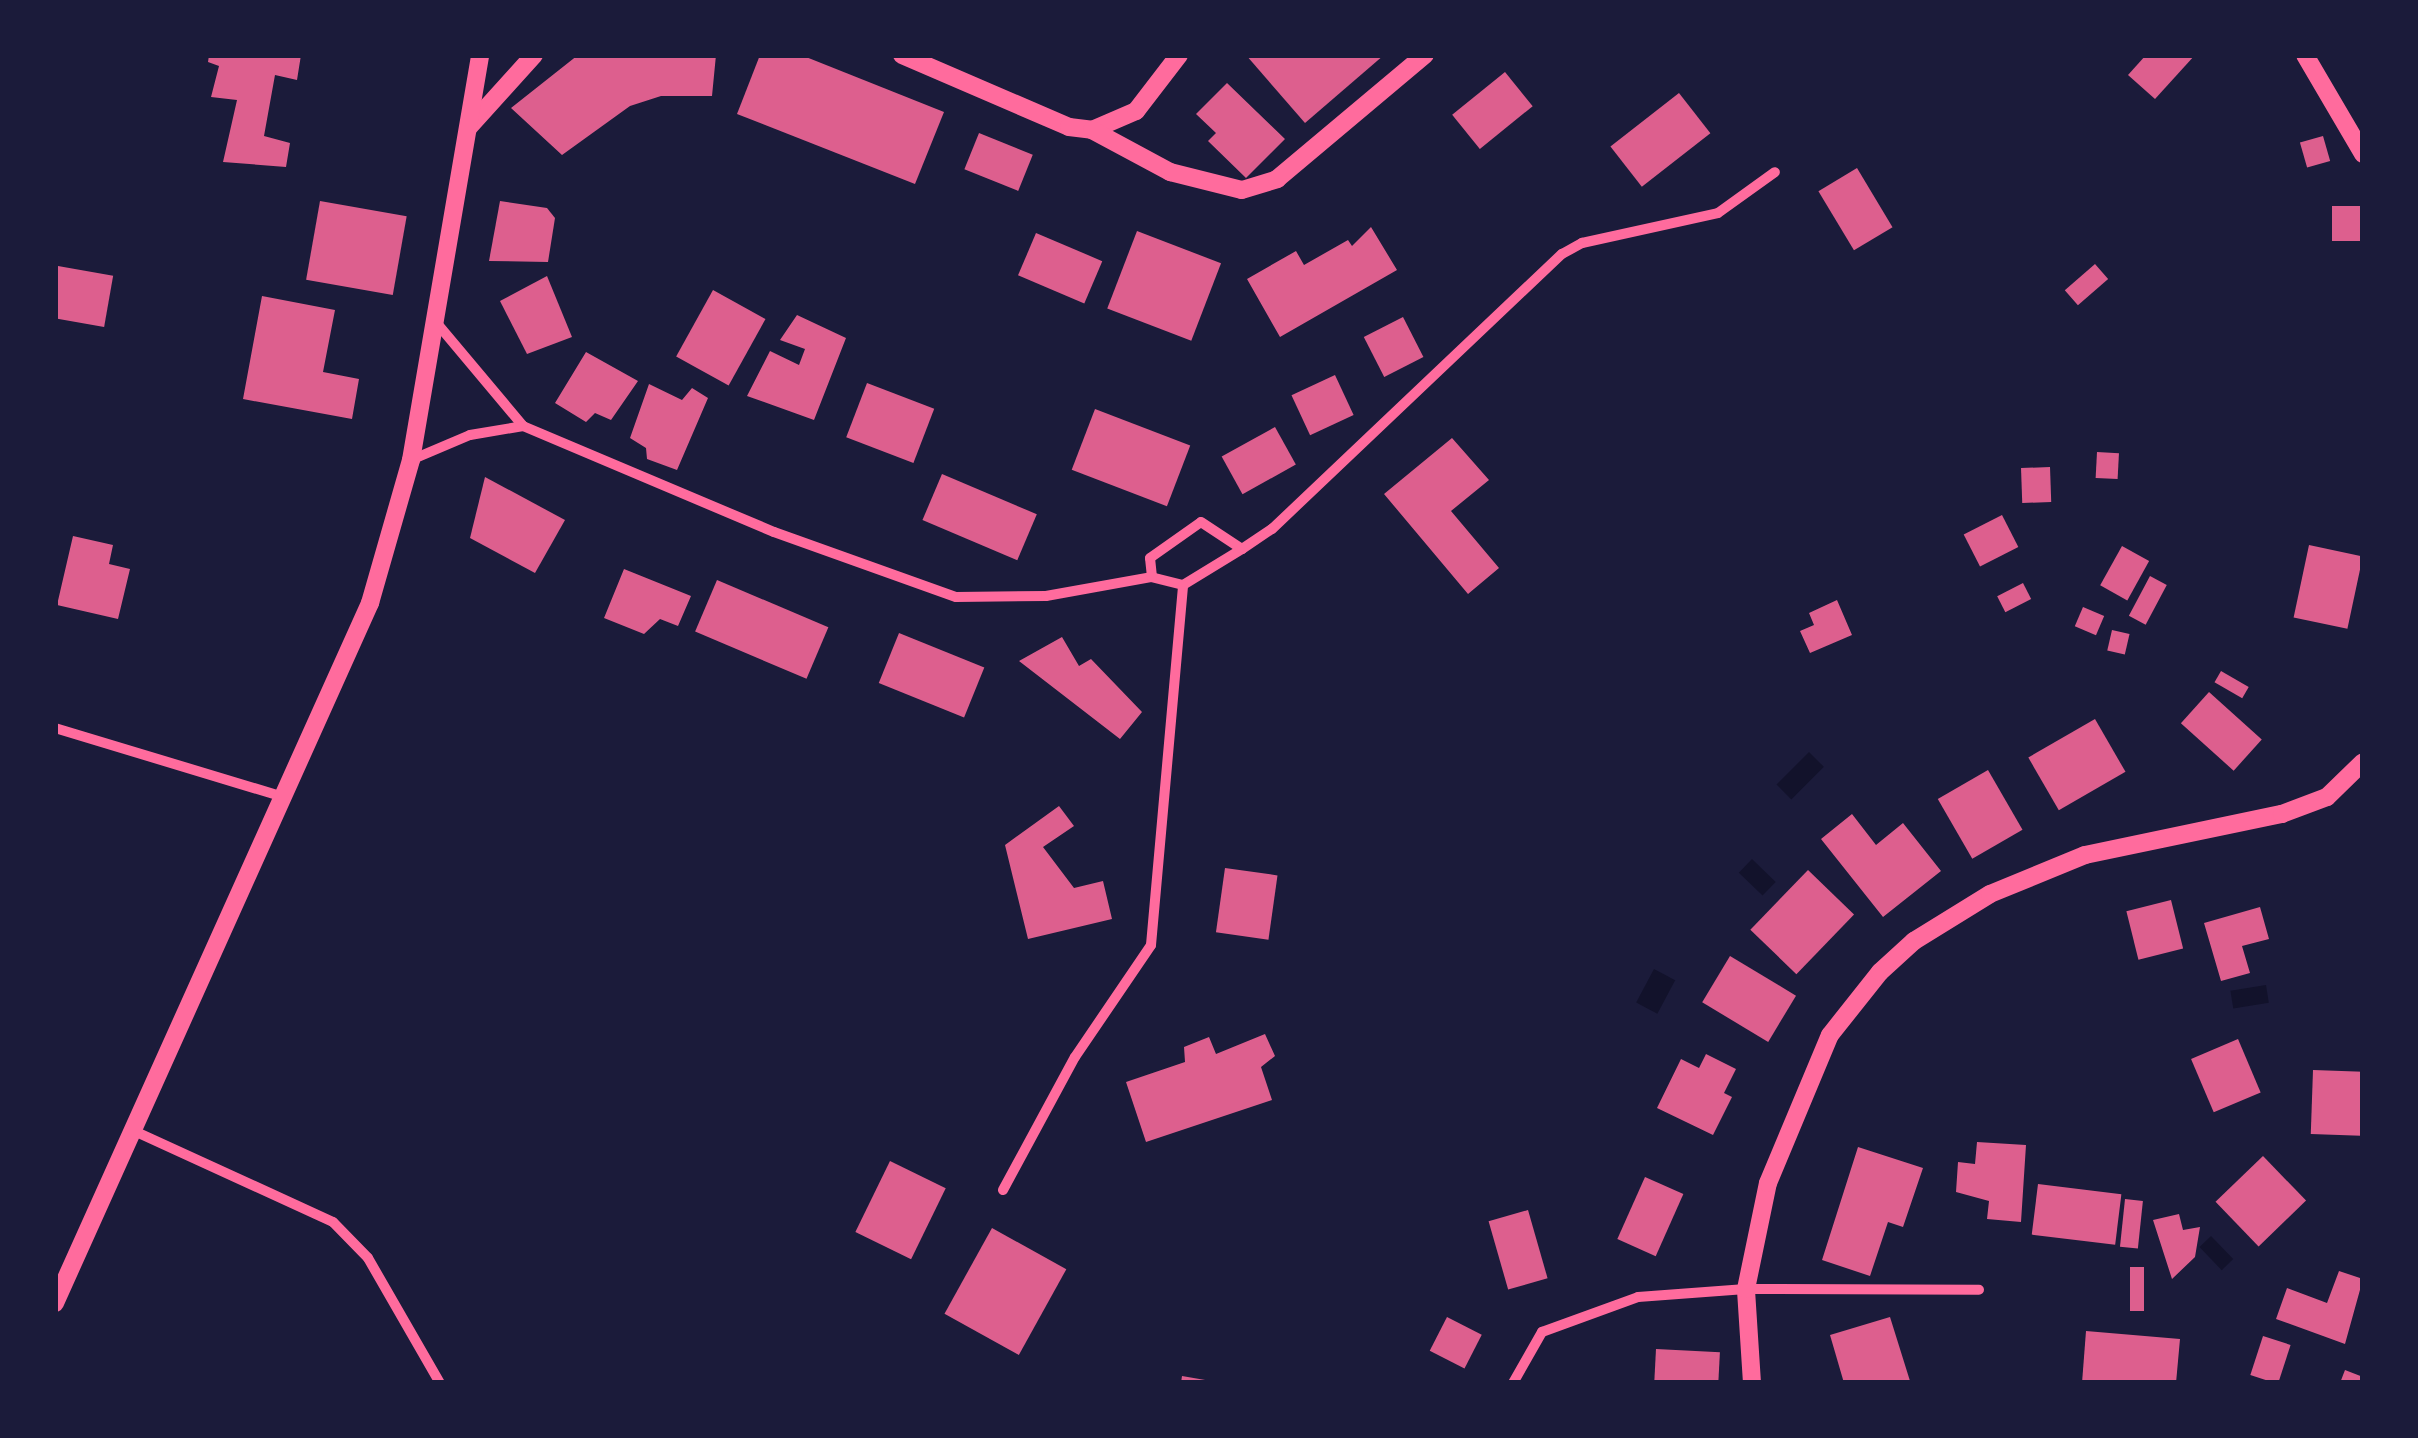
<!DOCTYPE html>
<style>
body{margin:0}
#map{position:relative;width:2418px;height:1438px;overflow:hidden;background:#1b1b3a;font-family:"Fira Sans",sans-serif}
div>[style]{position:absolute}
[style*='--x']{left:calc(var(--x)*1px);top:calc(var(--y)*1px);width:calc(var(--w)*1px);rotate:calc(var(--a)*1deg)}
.water>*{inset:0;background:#12122b;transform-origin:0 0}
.building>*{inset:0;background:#dd5f8e;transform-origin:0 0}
.minor>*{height:10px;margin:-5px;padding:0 5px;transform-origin:5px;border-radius:5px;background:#ff6b9d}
.tertiary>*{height:18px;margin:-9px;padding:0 9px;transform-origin:9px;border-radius:9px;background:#ff6b9d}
span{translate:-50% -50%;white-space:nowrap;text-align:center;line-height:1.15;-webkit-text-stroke:8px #1b1b3a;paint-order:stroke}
.frame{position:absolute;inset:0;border:58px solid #1b1b3a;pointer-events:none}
</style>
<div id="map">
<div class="water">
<div style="left:1809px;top:752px;width:21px;height:46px;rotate:45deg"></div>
<div style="left:1752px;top:859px;width:33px;height:19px;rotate:44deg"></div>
<div style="left:1654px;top:969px;width:24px;height:38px;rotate:28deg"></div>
<div style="left:2266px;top:985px;width:18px;height:36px;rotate:81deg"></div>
<div style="left:2211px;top:1236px;width:32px;height:16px;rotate:46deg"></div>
</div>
<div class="building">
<div style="clip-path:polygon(209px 55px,301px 55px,297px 80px,275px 75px,264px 136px,290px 143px,286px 167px,223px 162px,237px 100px,211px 97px,219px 66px,208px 62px)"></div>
<div style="clip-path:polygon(578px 55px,716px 55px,712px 96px,661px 96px,630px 106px,562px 155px,511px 108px)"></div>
<div style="clip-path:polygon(760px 55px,801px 55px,944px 112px,915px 184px,737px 114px)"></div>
<div style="clip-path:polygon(1246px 55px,1384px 55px,1305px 123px)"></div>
<div style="clip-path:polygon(2146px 55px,2195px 55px,2155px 99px,2128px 75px)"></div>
<div style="left:1505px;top:72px;width:44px;height:68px;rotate:51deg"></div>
<div style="clip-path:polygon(1227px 83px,1285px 139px,1246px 178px,1208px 141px,1216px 133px,1196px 114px)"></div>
<div style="left:1679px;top:93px;width:51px;height:87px;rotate:52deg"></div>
<div style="left:979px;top:133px;width:58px;height:39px;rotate:22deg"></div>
<div style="left:2323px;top:136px;width:26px;height:24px;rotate:74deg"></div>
<div style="left:1857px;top:168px;width:69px;height:45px;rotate:59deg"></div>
<div style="left:320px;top:201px;width:88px;height:80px;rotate:10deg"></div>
<div style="clip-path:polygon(500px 201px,547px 208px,555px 218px,548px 262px,489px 261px)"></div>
<div style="left:2363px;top:206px;width:35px;height:31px;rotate:90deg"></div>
<div style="clip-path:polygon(1371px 227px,1397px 270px,1280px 337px,1247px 279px,1296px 251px,1304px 265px,1348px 240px,1352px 246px)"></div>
<div style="left:1137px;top:231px;width:90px;height:83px;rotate:21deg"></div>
<div style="left:1036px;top:233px;width:72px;height:46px;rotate:23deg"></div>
<div style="left:2095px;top:264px;width:20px;height:40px;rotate:49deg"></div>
<div style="left:58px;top:266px;width:56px;height:52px;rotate:10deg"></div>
<div style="clip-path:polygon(547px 276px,572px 337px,527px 354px,500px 301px)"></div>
<div style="left:713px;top:290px;width:60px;height:76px;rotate:29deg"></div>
<div style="clip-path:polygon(262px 296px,335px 310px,323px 372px,359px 379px,352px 419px,243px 399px)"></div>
<div style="clip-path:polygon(797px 315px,846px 338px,814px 420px,747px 396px,770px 351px,799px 365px,805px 349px,780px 340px)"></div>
<div style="left:1403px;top:317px;width:45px;height:44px;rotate:63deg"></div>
<div style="clip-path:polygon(586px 352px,638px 381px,611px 420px,595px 413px,586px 422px,555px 403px)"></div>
<div style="left:1335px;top:375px;width:44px;height:48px;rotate:65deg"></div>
<div style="left:867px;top:383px;width:72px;height:58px;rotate:21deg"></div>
<div style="clip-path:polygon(649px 384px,682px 400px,692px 388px,708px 398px,677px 470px,647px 459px,646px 448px,630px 438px)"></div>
<div style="left:1095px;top:409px;width:102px;height:65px;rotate:21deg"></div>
<div style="left:1275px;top:427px;width:43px;height:61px;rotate:61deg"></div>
<div style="clip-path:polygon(1452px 438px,1489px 480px,1451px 511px,1499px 568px,1468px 594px,1384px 494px)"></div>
<div style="left:2097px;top:452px;width:22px;height:26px;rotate:3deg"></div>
<div style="left:2050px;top:467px;width:35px;height:29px;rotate:88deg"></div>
<div style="left:942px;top:474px;width:103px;height:50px;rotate:23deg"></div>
<div style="clip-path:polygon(485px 477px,565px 520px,535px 573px,470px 538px)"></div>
<div style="left:2002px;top:515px;width:36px;height:43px;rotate:63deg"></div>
<div style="clip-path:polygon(73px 536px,113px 545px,109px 564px,130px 569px,118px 619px,57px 605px)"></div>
<div style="left:2309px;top:545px;width:55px;height:74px;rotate:12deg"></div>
<div style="left:2122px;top:546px;width:31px;height:45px;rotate:29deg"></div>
<div style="clip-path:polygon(624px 569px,691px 596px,678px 626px,660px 619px,644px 634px,604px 618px)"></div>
<div style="left:2150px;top:576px;width:19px;height:45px;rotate:28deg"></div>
<div style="left:717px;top:580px;width:121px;height:56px;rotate:23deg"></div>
<div style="left:2023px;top:583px;width:18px;height:29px;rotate:63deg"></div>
<div style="clip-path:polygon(1837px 600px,1852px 635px,1810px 653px,1800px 631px,1814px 625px,1809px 613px)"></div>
<div style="left:2083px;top:607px;width:23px;height:21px;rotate:23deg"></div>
<div style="left:2112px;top:630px;width:18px;height:21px;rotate:13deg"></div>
<div style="left:899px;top:633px;width:92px;height:54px;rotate:22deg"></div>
<div style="clip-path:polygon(1062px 637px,1079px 666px,1091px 659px,1142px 712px,1120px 739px,1019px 661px)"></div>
<div style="left:2221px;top:671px;width:32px;height:13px;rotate:30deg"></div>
<div style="left:2209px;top:692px;width:71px;height:42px;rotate:42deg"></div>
<div style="left:2095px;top:719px;width:61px;height:77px;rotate:60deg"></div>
<div style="left:1988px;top:770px;width:69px;height:58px;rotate:60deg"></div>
<div style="clip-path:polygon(1059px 806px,1074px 826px,1043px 847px,1074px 888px,1103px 881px,1112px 919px,1028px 939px,1005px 845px)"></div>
<div style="clip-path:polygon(1852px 814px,1876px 845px,1903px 823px,1941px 871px,1883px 917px,1821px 839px)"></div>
<div style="left:1225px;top:868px;width:53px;height:65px;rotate:8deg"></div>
<div style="left:1808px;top:870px;width:64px;height:83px;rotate:44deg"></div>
<div style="left:2171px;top:900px;width:50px;height:46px;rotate:76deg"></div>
<div style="clip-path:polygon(2260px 907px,2269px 939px,2242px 946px,2250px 973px,2221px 981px,2204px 923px)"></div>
<div style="left:1730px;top:956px;width:77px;height:54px;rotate:31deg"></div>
<div style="clip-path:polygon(1265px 1034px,1275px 1056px,1261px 1067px,1272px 1100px,1146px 1142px,1126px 1082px,1185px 1062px,1184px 1047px,1209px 1037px,1216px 1054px)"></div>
<div style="left:2238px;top:1039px;width:58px;height:51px;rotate:67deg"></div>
<div style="clip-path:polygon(1706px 1054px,1736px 1069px,1724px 1093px,1732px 1097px,1713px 1135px,1657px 1108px,1681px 1059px,1699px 1068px)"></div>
<div style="left:2313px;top:1070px;width:50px;height:64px;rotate:2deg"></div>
<div style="clip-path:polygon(1977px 1142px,2026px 1145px,2021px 1222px,1987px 1219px,1989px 1201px,1956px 1192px,1958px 1162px,1975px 1164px)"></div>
<div style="clip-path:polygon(1858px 1147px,1923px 1168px,1903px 1227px,1888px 1222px,1870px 1276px,1822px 1260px)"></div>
<div style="left:2263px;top:1156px;width:62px;height:66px;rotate:46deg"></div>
<div style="left:890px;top:1161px;width:62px;height:79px;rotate:26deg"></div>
<div style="left:1645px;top:1177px;width:42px;height:68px;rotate:24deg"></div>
<div style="left:2038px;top:1184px;width:84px;height:51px;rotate:7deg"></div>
<div style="left:2125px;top:1199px;width:18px;height:48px;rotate:6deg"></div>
<div style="left:1528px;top:1210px;width:71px;height:41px;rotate:74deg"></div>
<div style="clip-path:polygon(2179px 1214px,2183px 1230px,2200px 1227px,2195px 1257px,2172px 1279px,2153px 1220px)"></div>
<div style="left:992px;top:1228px;width:85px;height:98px;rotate:29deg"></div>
<div style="left:2130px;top:1267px;width:14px;height:44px"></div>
<div style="clip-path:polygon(2339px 1271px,2363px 1279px,2345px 1344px,2276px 1319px,2287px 1288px,2327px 1303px)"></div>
<div style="left:1447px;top:1317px;width:39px;height:38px;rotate:27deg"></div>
<div style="clip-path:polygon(1890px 1317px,1910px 1381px,1844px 1383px,1830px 1335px)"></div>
<div style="clip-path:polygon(2086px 1331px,2180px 1339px,2176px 1383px,2082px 1383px)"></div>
<div style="left:2263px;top:1336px;width:29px;height:41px;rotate:18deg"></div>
<div style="left:1656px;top:1349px;width:64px;height:34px;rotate:3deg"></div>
<div style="clip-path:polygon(2345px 1370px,2363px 1377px,2363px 1383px,2340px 1383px)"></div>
<div style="clip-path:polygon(1182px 1376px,1211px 1381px,1211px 1383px,1181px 1383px)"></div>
</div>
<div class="minor">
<div style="--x:435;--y:321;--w:137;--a:50"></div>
<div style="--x:523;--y:426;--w:272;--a:22.9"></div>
<div style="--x:774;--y:532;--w:193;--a:19.7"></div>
<div style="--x:956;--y:597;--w:90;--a:-0.6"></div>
<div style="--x:1046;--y:596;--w:108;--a:-10.2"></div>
<div style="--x:411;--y:460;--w:64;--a:-23"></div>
<div style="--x:470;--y:435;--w:54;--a:-9.6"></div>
<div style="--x:1201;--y:522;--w:49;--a:33.4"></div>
<div style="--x:1242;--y:549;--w:69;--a:148.6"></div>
<div style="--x:1183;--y:585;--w:32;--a:-166"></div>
<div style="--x:1152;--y:577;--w:19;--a:-96"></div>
<div style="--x:1150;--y:558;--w:62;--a:-35.2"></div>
<div style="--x:1242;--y:549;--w:36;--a:-34"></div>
<div style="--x:1272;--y:529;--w:400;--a:-43.5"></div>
<div style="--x:1562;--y:254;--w:23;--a:-29"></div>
<div style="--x:1582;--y:243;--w:139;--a:-12.4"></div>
<div style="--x:1718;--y:213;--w:70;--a:-35.7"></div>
<div style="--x:55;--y:728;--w:238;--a:16.8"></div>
<div style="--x:132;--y:1130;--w:221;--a:24.6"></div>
<div style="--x:333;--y:1222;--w:50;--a:45.8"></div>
<div style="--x:368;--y:1258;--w:144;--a:60.1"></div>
<div style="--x:1003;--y:1190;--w:151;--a:-61.6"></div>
<div style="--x:1075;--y:1057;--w:135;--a:-55.8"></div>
<div style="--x:1151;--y:945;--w:361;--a:-84.9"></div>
<div style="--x:1513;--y:1383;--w:59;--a:-60.4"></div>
<div style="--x:1542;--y:1332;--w:102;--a:-20"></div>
<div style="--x:1638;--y:1297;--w:108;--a:-4.2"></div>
<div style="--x:1746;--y:1289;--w:233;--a:0.2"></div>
</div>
<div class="tertiary">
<div style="--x:902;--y:55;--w:182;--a:23.3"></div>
<div style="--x:1069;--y:127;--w:23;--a:7"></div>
<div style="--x:1092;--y:130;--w:48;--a:-23.4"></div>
<div style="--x:1136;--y:111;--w:71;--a:-52.5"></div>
<div style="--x:2305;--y:55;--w:115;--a:59.6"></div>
<div style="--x:469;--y:127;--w:97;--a:-47.9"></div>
<div style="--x:1092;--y:130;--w:89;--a:28.3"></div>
<div style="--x:1170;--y:172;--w:74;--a:14"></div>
<div style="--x:1242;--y:190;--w:37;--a:-17"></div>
<div style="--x:1277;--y:179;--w:193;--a:-40"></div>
<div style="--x:55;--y:1303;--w:768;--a:-65.77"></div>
<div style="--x:370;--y:603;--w:149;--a:-74"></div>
<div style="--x:411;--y:460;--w:411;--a:-80.3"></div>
<div style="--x:1752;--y:1383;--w:94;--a:-93.7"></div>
<div style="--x:1746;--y:1289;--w:108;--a:-78.3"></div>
<div style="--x:1768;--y:1183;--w:160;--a:-67.3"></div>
<div style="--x:1830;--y:1035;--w:80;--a:-51.6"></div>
<div style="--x:1880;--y:972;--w:46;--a:-42.4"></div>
<div style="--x:1914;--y:941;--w:89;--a:-31.7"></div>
<div style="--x:1990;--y:894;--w:103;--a:-22.3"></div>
<div style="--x:2085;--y:855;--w:201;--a:-11.8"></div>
<div style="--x:2282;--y:814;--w:48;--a:-20.7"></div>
<div style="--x:2327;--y:797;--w:50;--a:-44.2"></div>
</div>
<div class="frame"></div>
</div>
